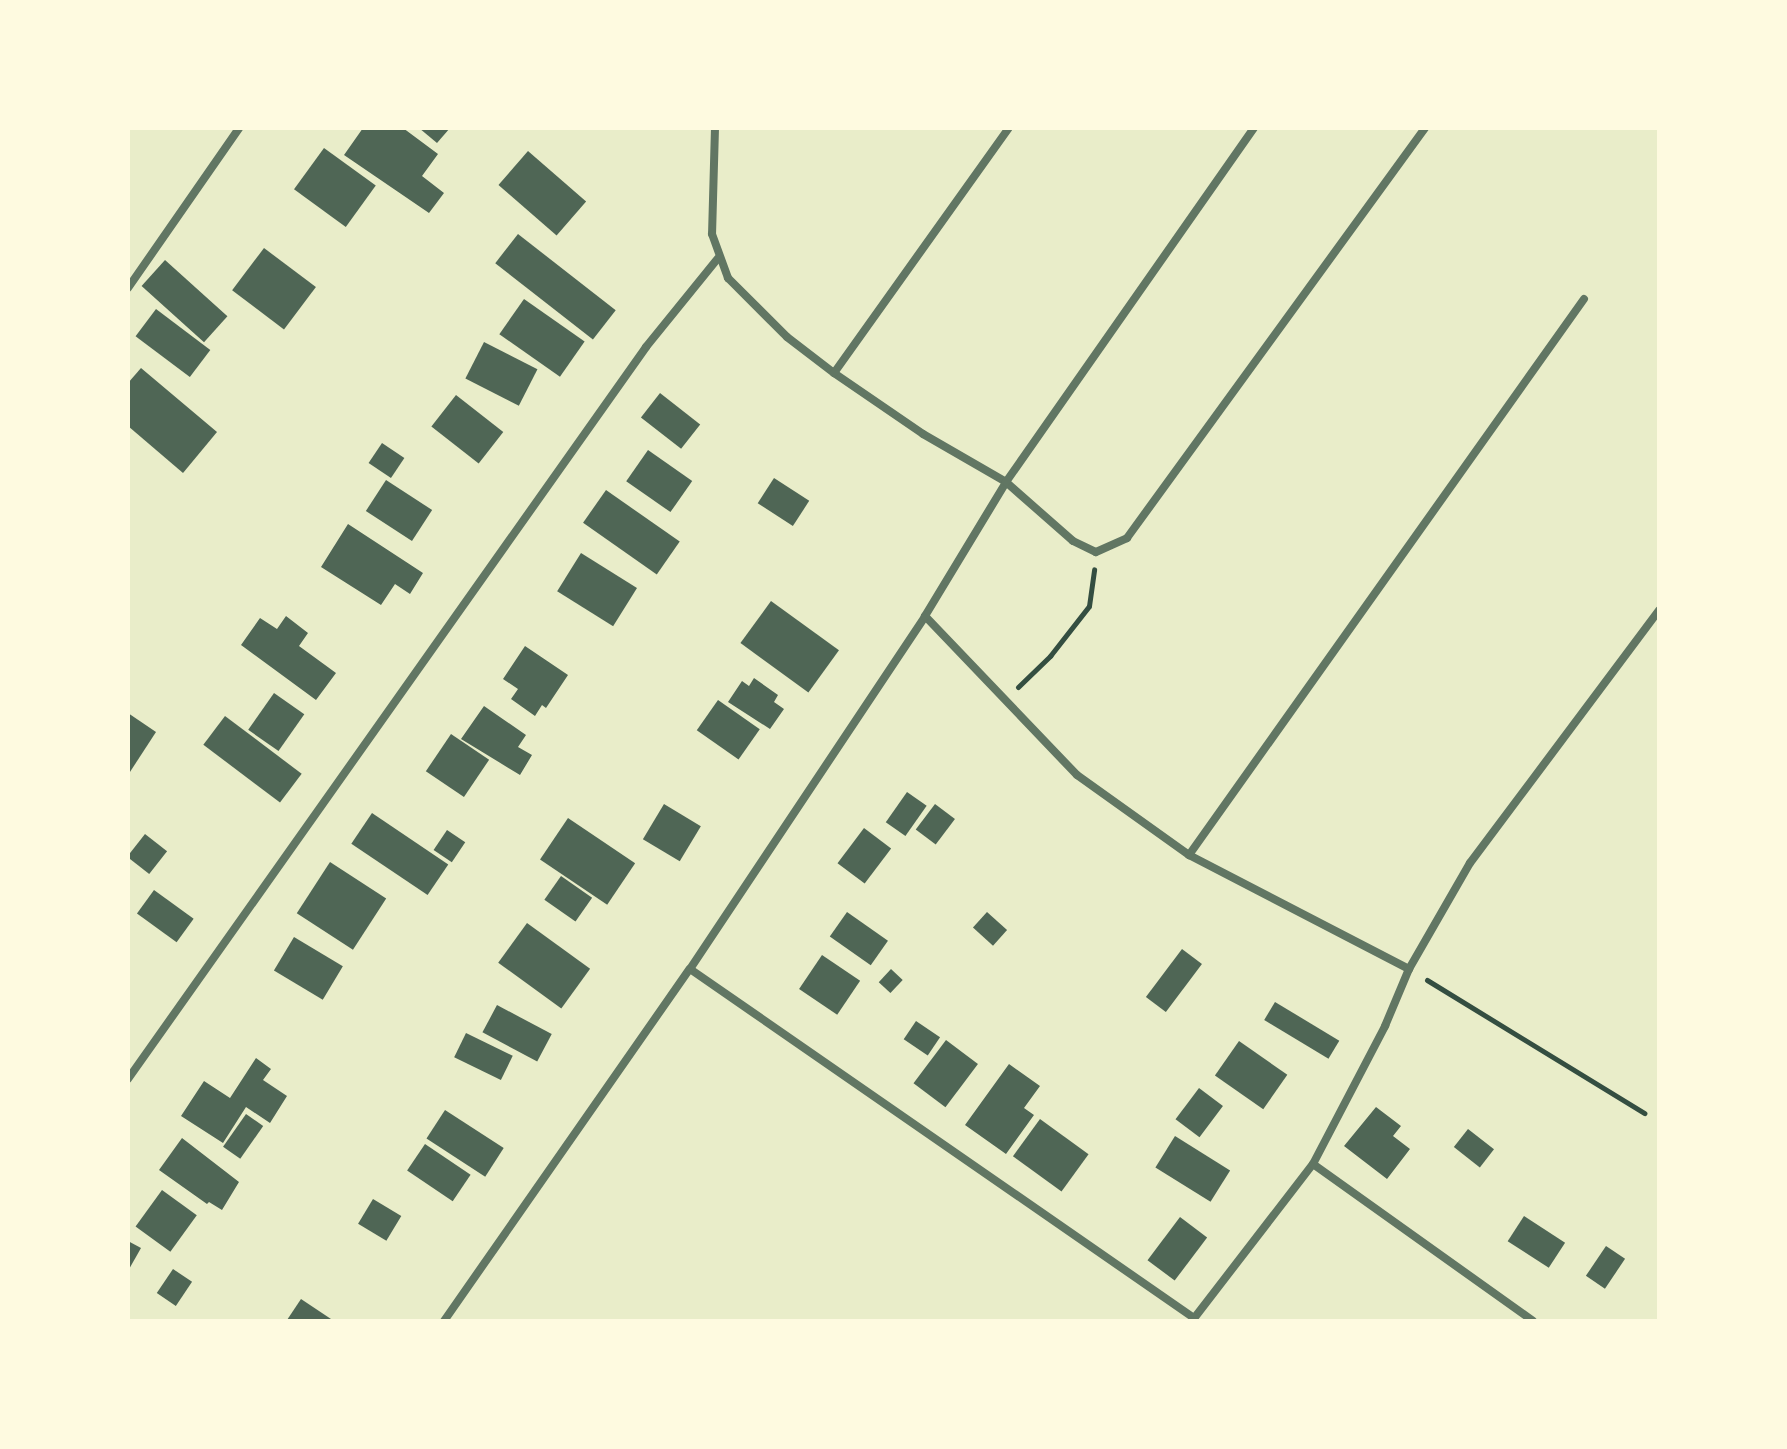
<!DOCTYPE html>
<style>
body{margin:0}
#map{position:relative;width:1787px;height:1449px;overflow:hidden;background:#e9edc9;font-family:Arial,sans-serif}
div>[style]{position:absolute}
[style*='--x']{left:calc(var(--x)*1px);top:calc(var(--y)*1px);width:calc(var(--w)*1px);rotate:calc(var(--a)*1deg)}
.building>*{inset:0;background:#4f6655;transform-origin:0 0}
.path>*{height:5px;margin:-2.5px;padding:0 2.5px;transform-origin:2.5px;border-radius:2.5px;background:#344e41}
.minor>*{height:8px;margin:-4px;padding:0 4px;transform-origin:4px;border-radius:4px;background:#617663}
span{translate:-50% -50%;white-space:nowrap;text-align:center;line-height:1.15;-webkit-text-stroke:6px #fefae0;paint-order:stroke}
.frame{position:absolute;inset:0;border:130px solid #fefae0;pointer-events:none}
</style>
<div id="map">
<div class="building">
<div style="clip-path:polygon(363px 128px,403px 128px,438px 154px,422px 176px,444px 193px,429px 213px,344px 155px)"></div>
<div style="clip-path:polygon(419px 128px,450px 128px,437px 143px)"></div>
<div style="left:324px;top:148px;width:64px;height:51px;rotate:36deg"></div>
<div style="left:528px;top:151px;width:77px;height:45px;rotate:41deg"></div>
<div style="left:518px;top:234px;width:124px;height:37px;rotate:38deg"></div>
<div style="left:264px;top:248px;width:65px;height:53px;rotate:37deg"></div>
<div style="left:165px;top:260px;width:84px;height:35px;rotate:42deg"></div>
<div style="left:524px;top:299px;width:74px;height:43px;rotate:35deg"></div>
<div style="left:156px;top:309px;width:68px;height:34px;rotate:37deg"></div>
<div style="left:484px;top:342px;width:60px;height:41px;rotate:27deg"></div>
<div style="clip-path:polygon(141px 368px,217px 432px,183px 473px,128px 426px,128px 383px)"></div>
<div style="left:660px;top:393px;width:51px;height:31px;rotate:38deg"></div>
<div style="left:456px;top:395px;width:60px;height:40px;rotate:38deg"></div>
<div style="left:382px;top:443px;width:27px;height:24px;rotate:34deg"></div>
<div style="left:648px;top:450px;width:54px;height:38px;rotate:35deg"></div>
<div style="left:774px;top:478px;width:42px;height:30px;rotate:33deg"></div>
<div style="left:386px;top:480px;width:55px;height:37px;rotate:33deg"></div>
<div style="left:606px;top:490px;width:90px;height:40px;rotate:35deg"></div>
<div style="clip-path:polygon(348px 524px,423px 573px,410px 594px,395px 584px,381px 605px,321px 567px)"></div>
<div style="left:581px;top:553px;width:66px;height:45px;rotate:32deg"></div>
<div style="left:771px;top:601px;width:84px;height:52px;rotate:36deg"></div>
<div style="clip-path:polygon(286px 616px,308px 633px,299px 646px,336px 673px,316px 700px,241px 645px,260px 618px,277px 629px)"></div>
<div style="clip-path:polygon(525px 646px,568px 675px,546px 708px,542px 705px,535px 716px,511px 699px,518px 689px,503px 679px)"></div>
<div style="clip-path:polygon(754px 678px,778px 695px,774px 702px,784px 709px,770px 729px,728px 702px,742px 681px,749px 686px)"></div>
<div style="left:274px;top:693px;width:37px;height:45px;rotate:35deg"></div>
<div style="left:718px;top:700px;width:51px;height:37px;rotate:35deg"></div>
<div style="clip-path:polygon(484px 706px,526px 735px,518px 747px,532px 755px,520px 775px,461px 739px)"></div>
<div style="clip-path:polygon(128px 713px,156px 732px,128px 775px)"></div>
<div style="left:225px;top:716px;width:96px;height:36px;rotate:37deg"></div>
<div style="left:451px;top:734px;width:46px;height:45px;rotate:34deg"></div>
<div style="left:907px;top:792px;width:24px;height:37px;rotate:35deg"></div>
<div style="left:664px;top:804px;width:43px;height:41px;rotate:31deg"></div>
<div style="left:935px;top:804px;width:25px;height:32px;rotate:37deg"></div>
<div style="left:372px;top:813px;width:92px;height:37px;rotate:34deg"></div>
<div style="left:568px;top:818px;width:81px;height:50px;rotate:34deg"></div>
<div style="left:864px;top:828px;width:34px;height:44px;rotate:37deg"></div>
<div style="left:447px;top:830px;width:22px;height:24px;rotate:34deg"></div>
<div style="left:145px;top:834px;width:28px;height:29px;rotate:38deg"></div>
<div style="left:330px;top:862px;width:67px;height:61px;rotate:33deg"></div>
<div style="left:561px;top:876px;width:38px;height:29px;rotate:35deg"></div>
<div style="left:154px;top:890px;width:49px;height:29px;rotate:36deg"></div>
<div style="left:847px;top:912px;width:50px;height:30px;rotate:35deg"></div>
<div style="left:987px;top:912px;width:27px;height:21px;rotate:42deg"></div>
<div style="left:527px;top:923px;width:78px;height:49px;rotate:36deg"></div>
<div style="left:294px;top:937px;width:57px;height:39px;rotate:31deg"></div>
<div style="left:1182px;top:949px;width:25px;height:60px;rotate:37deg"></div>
<div style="left:822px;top:955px;width:46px;height:41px;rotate:34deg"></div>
<div style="left:891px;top:969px;width:16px;height:18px;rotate:43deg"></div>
<div style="left:1275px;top:1002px;width:75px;height:21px;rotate:31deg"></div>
<div style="left:497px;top:1005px;width:62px;height:31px;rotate:28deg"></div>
<div style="left:916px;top:1021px;width:29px;height:22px;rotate:34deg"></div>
<div style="left:466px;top:1033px;width:52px;height:27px;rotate:26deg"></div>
<div style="left:946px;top:1040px;width:40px;height:54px;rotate:37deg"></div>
<div style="left:1239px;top:1041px;width:59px;height:42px;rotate:35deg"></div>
<div style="clip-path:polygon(256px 1058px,271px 1069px,263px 1080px,287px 1096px,270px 1123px,246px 1107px,223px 1143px,181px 1116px,204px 1081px,230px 1098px)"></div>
<div style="clip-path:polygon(1009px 1064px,1040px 1086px,1024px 1108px,1034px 1115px,1006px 1154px,965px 1125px)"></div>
<div style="left:1199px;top:1088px;width:30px;height:39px;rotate:37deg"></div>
<div style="clip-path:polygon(1376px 1107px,1401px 1126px,1393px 1136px,1410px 1149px,1387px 1179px,1344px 1146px)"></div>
<div style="left:445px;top:1110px;width:70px;height:34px;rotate:33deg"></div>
<div style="left:246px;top:1114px;width:21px;height:40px;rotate:35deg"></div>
<div style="left:1040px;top:1119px;width:60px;height:46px;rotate:36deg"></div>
<div style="left:1468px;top:1129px;width:33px;height:23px;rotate:38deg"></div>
<div style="left:1175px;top:1136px;width:65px;height:37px;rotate:32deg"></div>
<div style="clip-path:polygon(182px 1138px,239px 1182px,222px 1210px,209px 1202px,207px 1204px,159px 1170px)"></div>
<div style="left:425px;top:1144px;width:55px;height:32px;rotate:34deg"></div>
<div style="left:162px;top:1190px;width:43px;height:45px;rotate:36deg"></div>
<div style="left:373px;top:1199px;width:33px;height:29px;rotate:31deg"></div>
<div style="left:1524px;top:1216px;width:49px;height:30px;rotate:33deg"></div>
<div style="left:1180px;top:1217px;width:34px;height:54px;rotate:37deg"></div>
<div style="clip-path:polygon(128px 1241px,141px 1248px,128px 1271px)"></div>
<div style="left:1606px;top:1246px;width:23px;height:36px;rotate:34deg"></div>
<div style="left:173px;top:1269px;width:23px;height:29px;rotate:34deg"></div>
<div style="clip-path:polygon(301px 1299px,334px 1321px,287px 1320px)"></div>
</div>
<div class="path">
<div style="--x:1018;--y:687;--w:45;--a:-44.1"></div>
<div style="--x:1050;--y:656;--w:63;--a:-52"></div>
<div style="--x:1089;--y:606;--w:37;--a:-82"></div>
<div style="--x:1427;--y:980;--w:255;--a:31.5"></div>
</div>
<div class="minor">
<div style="--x:715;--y:128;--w:106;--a:91.6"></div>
<div style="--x:712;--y:234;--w:47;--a:70"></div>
<div style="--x:728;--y:278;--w:83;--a:45"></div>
<div style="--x:787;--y:337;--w:59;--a:37.5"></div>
<div style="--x:834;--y:373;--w:108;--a:34.4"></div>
<div style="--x:923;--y:434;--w:96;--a:30"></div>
<div style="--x:1006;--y:482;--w:89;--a:41.4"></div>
<div style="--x:1073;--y:541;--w:25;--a:26"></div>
<div style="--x:1096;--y:552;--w:34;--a:-24"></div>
<div style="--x:1127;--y:538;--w:507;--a:-53.99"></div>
<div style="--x:128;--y:288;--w:195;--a:-55.2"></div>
<div style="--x:834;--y:373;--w:301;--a:-54.5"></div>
<div style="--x:925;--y:616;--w:220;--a:46.3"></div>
<div style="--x:1077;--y:775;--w:138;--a:35.5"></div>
<div style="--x:1189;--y:855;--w:248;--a:27.4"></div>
<div style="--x:1189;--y:855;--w:682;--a:-54.61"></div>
<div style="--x:690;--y:969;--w:613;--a:34.7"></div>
<div style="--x:128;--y:1079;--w:897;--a:-54.71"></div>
<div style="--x:646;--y:347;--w:114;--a:-51"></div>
<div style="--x:1313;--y:1164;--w:270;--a:35.5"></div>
<div style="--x:444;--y:1321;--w:429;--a:-55.1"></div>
<div style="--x:690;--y:969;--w:424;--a:-56.3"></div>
<div style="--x:925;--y:616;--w:157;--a:-58.8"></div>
<div style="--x:1006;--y:482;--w:432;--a:-55"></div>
<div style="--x:1192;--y:1321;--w:198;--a:-52.4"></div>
<div style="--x:1313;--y:1164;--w:156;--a:-62.4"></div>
<div style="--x:1385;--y:1026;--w:62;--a:-67.2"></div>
<div style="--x:1409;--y:969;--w:122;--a:-60.1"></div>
<div style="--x:1470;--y:863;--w:316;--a:-53.2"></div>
</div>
<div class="frame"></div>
</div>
